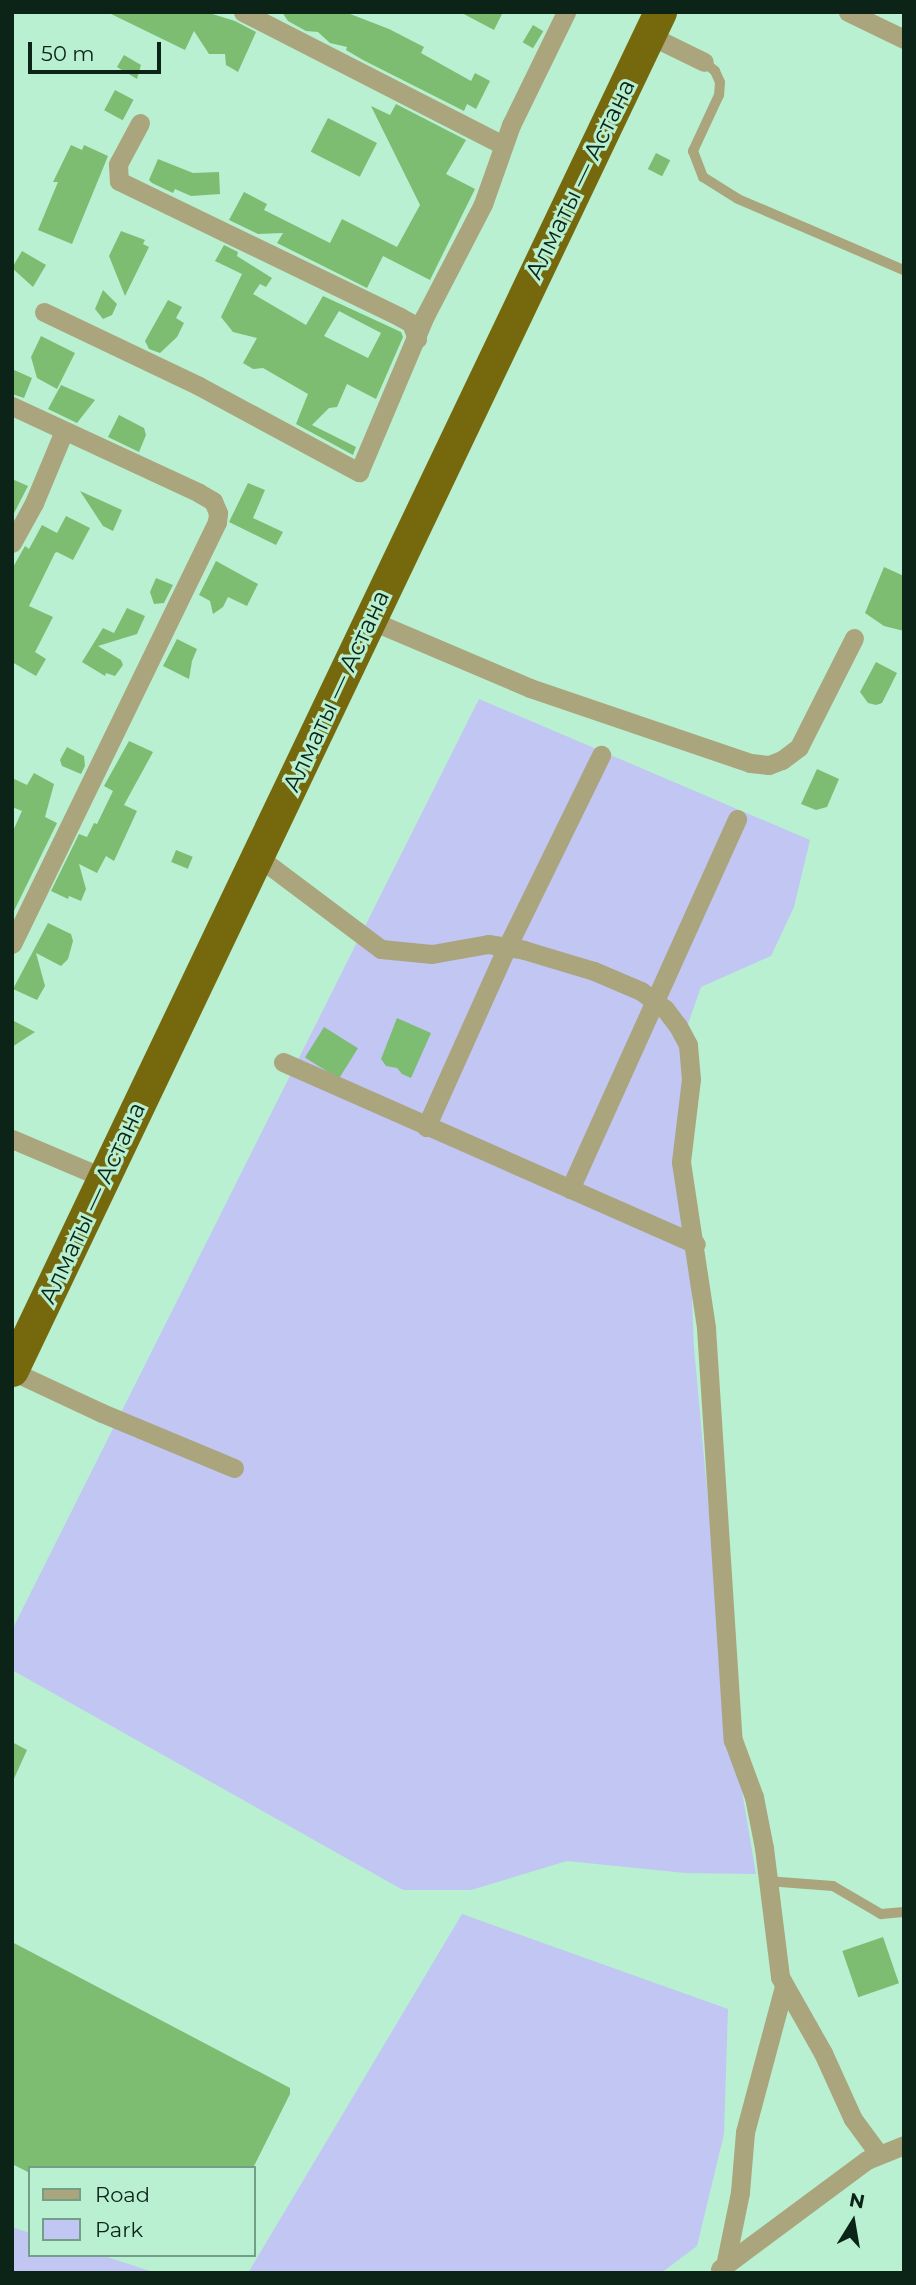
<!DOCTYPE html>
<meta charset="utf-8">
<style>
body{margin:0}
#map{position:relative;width:916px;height:2285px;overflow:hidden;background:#b8f0d1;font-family:Montserrat,sans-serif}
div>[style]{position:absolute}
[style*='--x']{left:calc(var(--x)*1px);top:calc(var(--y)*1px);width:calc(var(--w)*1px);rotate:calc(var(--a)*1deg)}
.green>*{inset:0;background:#c1c6f3}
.building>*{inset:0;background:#7dbd71;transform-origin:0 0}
.service>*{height:10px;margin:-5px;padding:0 5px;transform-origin:5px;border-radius:5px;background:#aba57d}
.minor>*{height:19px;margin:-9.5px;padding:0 9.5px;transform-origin:9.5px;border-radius:9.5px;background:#aba57d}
.trunk>*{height:33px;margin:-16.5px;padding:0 16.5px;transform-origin:16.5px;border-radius:16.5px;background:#76690d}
span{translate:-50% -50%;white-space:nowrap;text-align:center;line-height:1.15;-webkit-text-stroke:6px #b8f0d1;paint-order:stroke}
.street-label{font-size:24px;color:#0c2318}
.frame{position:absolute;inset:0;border:14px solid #0c2318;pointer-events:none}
.legend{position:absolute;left:28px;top:2166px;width:228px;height:91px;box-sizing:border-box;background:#b8f0d1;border:2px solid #739e87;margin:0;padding:9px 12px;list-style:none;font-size:21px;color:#0c2318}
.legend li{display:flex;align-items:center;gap:14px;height:35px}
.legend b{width:35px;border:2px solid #739e87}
.north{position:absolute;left:818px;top:2187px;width:70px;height:70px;-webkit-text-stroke:5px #b8f0d1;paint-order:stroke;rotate:11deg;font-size:19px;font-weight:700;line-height:28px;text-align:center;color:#0c2318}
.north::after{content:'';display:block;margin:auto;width:24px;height:32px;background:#0c2318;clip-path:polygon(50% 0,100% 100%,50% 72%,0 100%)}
.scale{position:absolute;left:28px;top:42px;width:133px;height:32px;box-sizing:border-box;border:4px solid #0c2318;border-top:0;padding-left:9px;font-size:21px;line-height:24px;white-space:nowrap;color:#0c2318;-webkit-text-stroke:5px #b8f0d1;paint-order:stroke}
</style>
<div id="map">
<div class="green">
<div style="clip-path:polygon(479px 699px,810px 840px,794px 907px,771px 956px,701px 987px,682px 1041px,694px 1348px,726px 1697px,756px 1874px,685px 1873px,567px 1861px,471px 1890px,403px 1890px,12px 1670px,12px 1630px)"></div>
<div style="clip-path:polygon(462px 1914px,728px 2009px,724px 2134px,697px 2246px,661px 2273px,248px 2273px)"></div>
<div style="clip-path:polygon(12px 2227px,30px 2233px,30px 2255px,101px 2255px,156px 2273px,12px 2273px)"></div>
</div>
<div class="building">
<div style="clip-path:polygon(107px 12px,206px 12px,235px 21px,256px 32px,238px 72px,226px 65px,225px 54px,209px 54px,194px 31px,185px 50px)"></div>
<div style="clip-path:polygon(282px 12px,345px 12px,389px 29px,424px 47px,421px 53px,471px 81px,475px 73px,490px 81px,476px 109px,467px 104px,464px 111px,363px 60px,346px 50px,347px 47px,330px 43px,318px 32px,306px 31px,288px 21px)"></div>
<div style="clip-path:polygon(460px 12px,503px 12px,494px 30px)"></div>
<div style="left:533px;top:25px;width:12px;height:20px;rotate:31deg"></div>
<div style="clip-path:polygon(124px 55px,141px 65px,137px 79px,117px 67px)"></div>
<div style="left:115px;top:90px;width:21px;height:23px;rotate:28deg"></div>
<div style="clip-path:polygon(396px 104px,466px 140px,446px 174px,475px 189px,430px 280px,383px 256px,367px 288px,277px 243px,283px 233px,258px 234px,229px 220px,244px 192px,267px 204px,264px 210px,330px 243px,342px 219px,397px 247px,420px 205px,371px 106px,390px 115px)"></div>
<div style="left:328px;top:118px;width:55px;height:38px;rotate:27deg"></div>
<div style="clip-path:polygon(71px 145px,82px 150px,84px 145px,108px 156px,72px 244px,38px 230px,58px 182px,53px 182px)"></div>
<div style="left:656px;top:153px;width:16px;height:18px;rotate:27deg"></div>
<div style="clip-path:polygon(158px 159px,193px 173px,219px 172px,220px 194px,191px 196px,175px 189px,173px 193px,152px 183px,149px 180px)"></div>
<div style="clip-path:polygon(121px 231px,145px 240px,143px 244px,149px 247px,125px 296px,109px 256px)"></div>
<div style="clip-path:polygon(evenodd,224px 245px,238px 252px,237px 256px,272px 278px,266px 287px,260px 284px,253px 294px,306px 325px,323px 296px,401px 332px,403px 337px,376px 399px,347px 384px,337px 407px,329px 408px,312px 425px,356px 447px,353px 455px,296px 424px,308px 394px,263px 368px,253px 369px,243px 363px,257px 338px,233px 332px,221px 317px,242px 274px,215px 261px,224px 245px,339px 311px,381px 333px,368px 358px,324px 336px,339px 311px)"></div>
<div style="clip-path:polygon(22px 251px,46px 265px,33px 287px,12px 268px)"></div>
<div style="clip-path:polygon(103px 290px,117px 304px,112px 315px,103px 319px,95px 309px)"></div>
<div style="clip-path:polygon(168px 300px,182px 307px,176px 318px,184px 323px,177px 337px,160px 353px,149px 349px,145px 341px)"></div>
<div style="clip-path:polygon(41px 336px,75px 353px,57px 389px,37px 378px,31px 357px)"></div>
<div style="clip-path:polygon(12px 369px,32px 378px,24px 398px,12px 394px)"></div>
<div style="clip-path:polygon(61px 385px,95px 400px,77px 423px,48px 409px)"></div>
<div style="clip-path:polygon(119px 415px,144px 428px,146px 435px,139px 452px,108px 437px)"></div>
<div style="clip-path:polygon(12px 479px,28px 486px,12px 517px)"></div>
<div style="clip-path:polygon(248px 483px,265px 490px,253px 518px,283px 532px,276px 545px,229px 522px)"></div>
<div style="clip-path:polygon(80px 491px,122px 510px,113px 531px,103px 526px)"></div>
<div style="clip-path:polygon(66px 516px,90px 528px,73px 560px,57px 552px,55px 553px,29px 606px,53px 617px,35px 652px,46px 659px,36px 676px,12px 662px,12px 569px,25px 546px,29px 549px,42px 525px,57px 533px)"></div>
<div style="clip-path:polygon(216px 561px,258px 584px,247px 606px,228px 597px,223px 607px,213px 614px,210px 601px,199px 595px)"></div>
<div style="clip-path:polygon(884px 567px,904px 576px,904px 631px,884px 626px,865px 613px)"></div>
<div style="clip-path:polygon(156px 578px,173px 585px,164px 603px,154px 604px,150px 592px)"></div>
<div style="clip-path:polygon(127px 608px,145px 616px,137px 634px,98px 646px,121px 660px,123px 665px,115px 676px,106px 673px,105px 676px,82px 662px,103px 628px,114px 633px)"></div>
<div style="clip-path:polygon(177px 639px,197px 649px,192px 661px,189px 679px,163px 666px)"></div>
<div style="clip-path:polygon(876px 662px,897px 673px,882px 703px,876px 705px,868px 703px,860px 692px)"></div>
<div style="clip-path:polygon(129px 741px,153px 752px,124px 805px,137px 811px,114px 861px,106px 856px,97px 873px,79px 864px,86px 889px,81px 901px,69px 896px,68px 899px,51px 891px,79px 834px,87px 837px,94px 823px,97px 824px,113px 791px,104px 786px)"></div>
<div style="clip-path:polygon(67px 747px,84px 756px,85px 766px,81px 774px,62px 766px,60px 760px)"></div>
<div style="clip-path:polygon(817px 769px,839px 779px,827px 807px,816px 810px,801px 804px)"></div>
<div style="clip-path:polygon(34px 773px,54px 784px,45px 817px,57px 823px,12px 915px,12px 833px,22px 811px,12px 807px,12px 778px,27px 785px)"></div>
<div style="left:176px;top:850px;width:18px;height:13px;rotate:22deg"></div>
<div style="clip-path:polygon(48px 923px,71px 934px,73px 941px,68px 959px,61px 966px,36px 953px,45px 986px,37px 1000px,13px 989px)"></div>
<div style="clip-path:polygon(397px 1018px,431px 1033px,411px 1078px,402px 1074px,397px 1068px,386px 1066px,381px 1059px)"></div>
<div style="clip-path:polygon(12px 1020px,35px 1032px,12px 1047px)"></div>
<div style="left:324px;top:1027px;width:40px;height:36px;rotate:32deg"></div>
<div style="clip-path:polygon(12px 1742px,27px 1750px,12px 1783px)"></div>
<div style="left:883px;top:1937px;width:49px;height:43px;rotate:71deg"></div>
<div style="clip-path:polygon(12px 1942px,290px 2088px,290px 2094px,253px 2168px,30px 2168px,30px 2173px,12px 2164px)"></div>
</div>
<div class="service">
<div style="--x:704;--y:62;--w:14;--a:39"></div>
<div style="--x:715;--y:71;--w:12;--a:66"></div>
<div style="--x:720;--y:82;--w:13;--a:94"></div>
<div style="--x:719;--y:95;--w:62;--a:114.9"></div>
<div style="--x:693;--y:151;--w:28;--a:69"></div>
<div style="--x:703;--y:177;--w:41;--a:32.2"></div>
<div style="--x:738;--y:199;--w:181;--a:23.2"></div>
<div style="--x:767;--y:1881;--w:66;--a:4.3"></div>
<div style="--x:833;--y:1886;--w:56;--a:30.3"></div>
<div style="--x:881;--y:1914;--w:23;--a:-5"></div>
</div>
<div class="minor">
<div style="--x:243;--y:12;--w:292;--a:27.1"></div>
<div style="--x:848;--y:12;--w:62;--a:25.7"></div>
<div style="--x:649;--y:35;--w:61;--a:26.1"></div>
<div style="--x:140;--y:123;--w:47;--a:118.2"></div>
<div style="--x:118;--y:164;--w:17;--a:87"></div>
<div style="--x:119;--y:181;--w:312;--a:25.8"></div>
<div style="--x:400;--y:317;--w:13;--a:29"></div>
<div style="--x:411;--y:323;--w:17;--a:69"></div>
<div style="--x:44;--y:312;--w:172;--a:25.5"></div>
<div style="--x:199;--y:386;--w:182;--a:28.3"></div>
<div style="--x:359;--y:472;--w:169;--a:-67.1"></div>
<div style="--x:425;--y:316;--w:126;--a:-62.6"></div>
<div style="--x:483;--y:204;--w:84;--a:-70.5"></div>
<div style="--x:511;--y:125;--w:126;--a:-64"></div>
<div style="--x:12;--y:406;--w:206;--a:24.9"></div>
<div style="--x:199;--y:493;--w:16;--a:30"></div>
<div style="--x:213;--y:501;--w:13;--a:67"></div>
<div style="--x:218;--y:513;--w:9;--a:96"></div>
<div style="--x:217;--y:522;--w:469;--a:115.9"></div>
<div style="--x:12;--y:543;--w:46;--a:-61.2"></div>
<div style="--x:34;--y:503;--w:78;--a:-67.4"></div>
<div style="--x:370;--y:620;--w:174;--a:23"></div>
<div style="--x:530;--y:688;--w:232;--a:18.8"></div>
<div style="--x:750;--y:763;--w:19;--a:6"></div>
<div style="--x:769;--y:765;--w:14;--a:-21"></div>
<div style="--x:782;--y:760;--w:21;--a:-37"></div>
<div style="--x:799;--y:747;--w:122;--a:-63.2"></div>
<div style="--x:257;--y:856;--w:155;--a:36.9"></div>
<div style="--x:381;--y:949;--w:51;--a:5.6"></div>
<div style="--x:432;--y:954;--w:57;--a:-10.1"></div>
<div style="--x:488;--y:944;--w:36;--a:9"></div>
<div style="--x:524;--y:950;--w:73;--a:16.7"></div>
<div style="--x:594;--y:971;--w:51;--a:23.1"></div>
<div style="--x:641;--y:991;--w:30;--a:37"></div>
<div style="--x:665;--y:1009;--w:21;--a:53"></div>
<div style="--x:678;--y:1026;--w:21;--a:62"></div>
<div style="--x:688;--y:1045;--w:34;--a:85"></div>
<div style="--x:691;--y:1079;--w:84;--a:96.9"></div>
<div style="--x:681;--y:1162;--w:168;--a:81.4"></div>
<div style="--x:706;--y:1328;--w:413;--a:86.3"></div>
<div style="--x:733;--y:1740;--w:61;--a:69.8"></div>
<div style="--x:754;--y:1797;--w:52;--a:78.9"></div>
<div style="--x:764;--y:1848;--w:130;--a:82.9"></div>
<div style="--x:780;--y:1977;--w:87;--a:60.5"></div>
<div style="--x:823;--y:2053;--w:72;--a:65.6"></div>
<div style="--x:853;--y:2119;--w:42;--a:53.7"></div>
<div style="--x:283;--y:1062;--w:451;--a:23.8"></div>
<div style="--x:426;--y:1127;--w:197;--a:-65.8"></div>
<div style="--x:507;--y:947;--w:214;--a:-63.9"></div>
<div style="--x:12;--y:1139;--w:100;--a:23"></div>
<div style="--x:570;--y:1189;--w:406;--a:-65.7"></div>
<div style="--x:12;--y:1371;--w:99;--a:25"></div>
<div style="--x:102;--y:1413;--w:143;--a:22.6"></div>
<div style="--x:725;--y:2266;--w:76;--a:-78.5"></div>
<div style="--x:740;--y:2192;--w:60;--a:-85.2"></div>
<div style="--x:745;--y:2132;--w:151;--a:-75"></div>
<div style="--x:720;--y:2269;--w:183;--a:-36.6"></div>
<div style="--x:867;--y:2160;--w:40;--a:-22"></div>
</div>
<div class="trunk">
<div style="--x:12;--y:1370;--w:1505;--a:-64.49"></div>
</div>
<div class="street-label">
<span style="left:580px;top:179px;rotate:-64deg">Алматы — Астана</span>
<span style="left:336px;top:691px;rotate:-65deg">Алматы — Астана</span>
<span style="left:92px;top:1203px;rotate:-65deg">Алматы — Астана</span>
</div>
<div class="frame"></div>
<ul class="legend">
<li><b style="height:9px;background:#aba57d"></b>Road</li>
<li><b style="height:19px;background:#c1c6f3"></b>Park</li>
</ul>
<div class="north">N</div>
<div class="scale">50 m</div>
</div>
